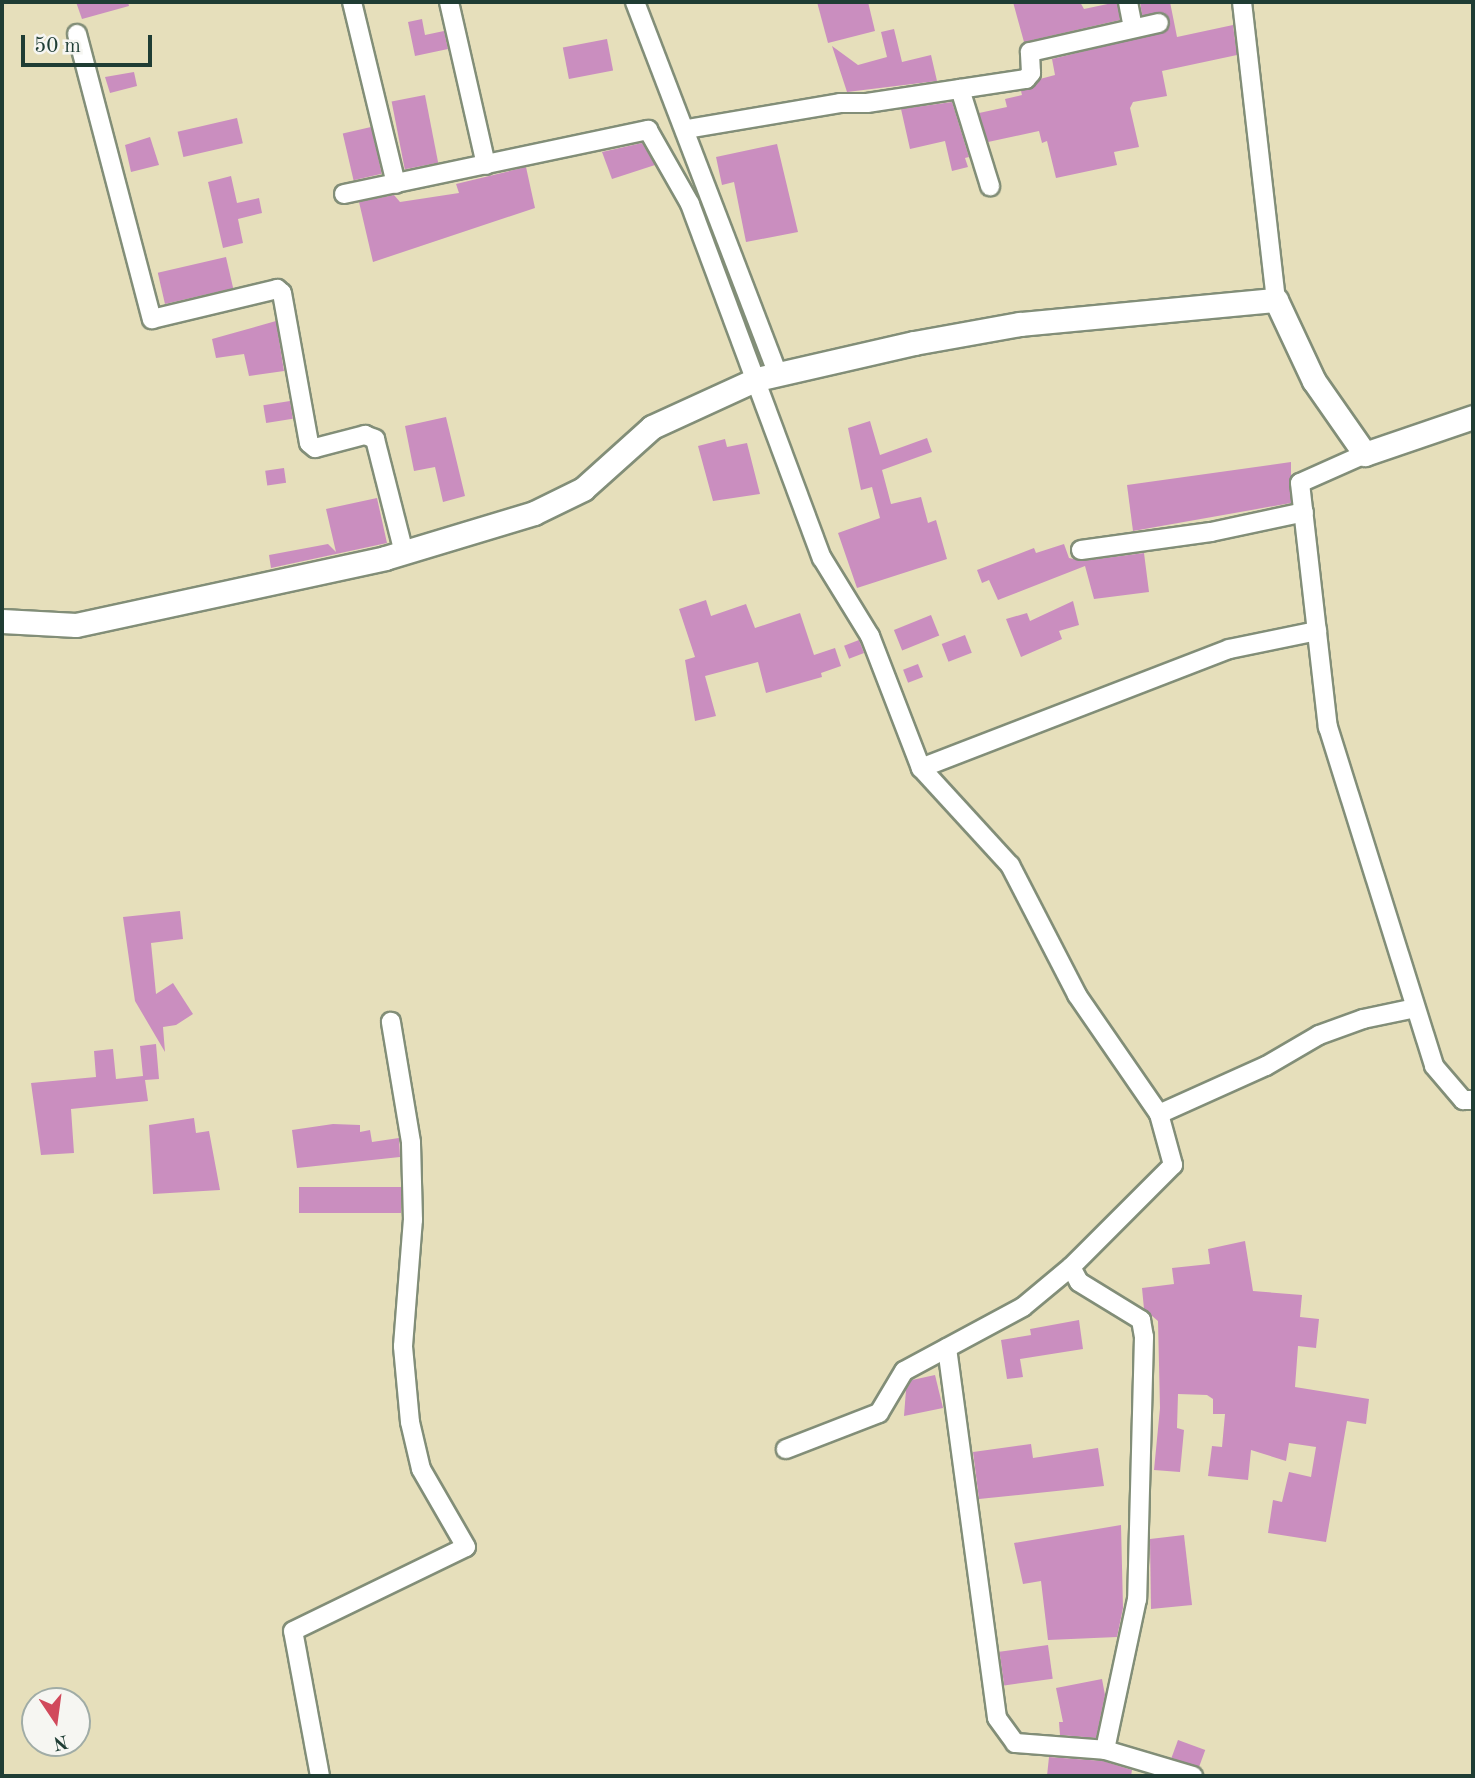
<!DOCTYPE html>
<style>
body{margin:0}
#map{position:relative;width:1475px;height:1778px;overflow:hidden;background:#e6dfbb;font-family:"Old Standard TT",serif}
div>[style]{position:absolute}
[style*='--x']{left:calc(var(--x)*1px);top:calc(var(--y)*1px);width:calc(var(--w)*1px);rotate:calc(var(--a)*1deg)}
.building>*{inset:0;background:#ca8ebf;transform-origin:0 0}
.roads{filter:drop-shadow(2px 0 #828e78) drop-shadow(-2px 0 #828e78) drop-shadow(0 2px #828e78) drop-shadow(0 -2px #828e78)}
.minor>*{height:18px;margin:-9px;padding:0 9px;transform-origin:9px;border-radius:9px;background:#fff}
.tertiary>*{height:23px;margin:-11.5px;padding:0 11.5px;transform-origin:11.5px;border-radius:11.5px;background:#fff}
span{translate:-50% -50%;white-space:nowrap;text-align:center;line-height:1.15;-webkit-text-stroke:5px #f6f6f2;paint-order:stroke}
.frame{position:absolute;inset:0;border:4px solid #1f3d34;pointer-events:none}
.north{position:absolute;left:21px;top:1687px;width:70px;height:70px;box-sizing:border-box;background:#f6f6f2;border:2px solid #a0aca6;border-radius:50%;rotate:167deg;font-size:19px;font-weight:700;line-height:28px;text-align:center;color:#1f3d34}
.north::after{content:'';display:block;margin:auto;width:24px;height:32px;background:#d1495b;clip-path:polygon(50% 0,100% 100%,50% 72%,0 100%)}
.scale{position:absolute;left:21px;top:35px;width:131px;height:32px;box-sizing:border-box;border:4px solid #1f3d34;border-top:0;padding-left:9px;font-size:21px;line-height:24px;white-space:nowrap;color:#1f3d34;-webkit-text-stroke:5px #f6f6f2;paint-order:stroke}
</style>
<div id="map">
<div class="building">
<div style="clip-path:polygon(76px 2px,128px 2px,129px 6px,82px 19px)"></div>
<div style="clip-path:polygon(817px 2px,868px 2px,875px 31px,828px 43px)"></div>
<div style="clip-path:polygon(1013px 2px,1080px 2px,1084px 9px,1117px 2px,1120px 20px,1024px 42px)"></div>
<div style="clip-path:polygon(1140px 2px,1170px 2px,1177px 37px,1233px 25px,1237px 55px,1162px 71px,1167px 96px,1133px 102px,1130px 108px,1139px 147px,1114px 152px,1117px 165px,1056px 178px,1047px 141px,1042px 143px,1039px 131px,988px 142px,979px 113px,1007px 107px,1005px 99px,1022px 95px,1021px 91px,1040px 79px,1055px 75px,1052px 59px,1167px 31px,1167px 15px,1142px 15px)"></div>
<div style="clip-path:polygon(422px 19px,425px 35px,444px 31px,448px 49px,415px 56px,408px 22px)"></div>
<div style="clip-path:polygon(894px 29px,902px 62px,931px 55px,937px 81px,847px 92px,832px 46px,858px 65px,887px 57px,881px 32px)"></div>
<div style="left:607px;top:39px;width:32px;height:45px;rotate:79deg"></div>
<div style="clip-path:polygon(134px 72px,137px 86px,110px 93px,105px 77px)"></div>
<div style="left:425px;top:95px;width:69px;height:34px;rotate:79deg"></div>
<div style="clip-path:polygon(952px 102px,969px 157px,965px 158px,968px 167px,952px 171px,945px 141px,910px 149px,901px 109px)"></div>
<div style="left:237px;top:118px;width:26px;height:61px;rotate:77deg"></div>
<div style="left:371px;top:127px;width:48px;height:29px;rotate:77deg"></div>
<div style="clip-path:polygon(150px 137px,159px 165px,131px 172px,125px 145px)"></div>
<div style="clip-path:polygon(642px 143px,655px 165px,612px 179px,602px 152px)"></div>
<div style="clip-path:polygon(777px 144px,798px 232px,746px 242px,734px 182px,722px 185px,716px 157px)"></div>
<div style="clip-path:polygon(526px 167px,535px 208px,373px 262px,359px 202px,394px 195px,400px 202px,459px 193px,456px 184px)"></div>
<div style="clip-path:polygon(231px 176px,237px 203px,259px 198px,262px 213px,238px 219px,243px 243px,223px 248px,208px 182px)"></div>
<div style="left:226px;top:257px;width:32px;height:70px;rotate:77deg"></div>
<div style="clip-path:polygon(276px 321px,284px 371px,249px 376px,244px 354px,216px 358px,212px 339px)"></div>
<div style="left:290px;top:401px;width:18px;height:27px;rotate:81deg"></div>
<div style="clip-path:polygon(446px 417px,465px 496px,443px 502px,435px 467px,414px 471px,405px 426px)"></div>
<div style="clip-path:polygon(870px 421px,880px 455px,927px 438px,932px 452px,882px 470px,891px 504px,921px 497px,928px 523px,936px 520px,947px 559px,857px 588px,838px 533px,880px 518px,872px 487px,861px 490px,848px 428px)"></div>
<div style="clip-path:polygon(725px 439px,727px 447px,747px 443px,760px 494px,713px 501px,698px 446px)"></div>
<div style="clip-path:polygon(1291px 462px,1291px 503px,1133px 531px,1127px 485px)"></div>
<div style="left:284px;top:468px;width:15px;height:19px;rotate:82deg"></div>
<div style="clip-path:polygon(377px 498px,387px 543px,271px 568px,269px 555px,328px 544px,336px 552px,326px 509px)"></div>
<div style="clip-path:polygon(1064px 544px,1069px 558px,1082px 561px,1144px 553px,1149px 592px,1094px 599px,1085px 566px,998px 600px,989px 580px,982px 583px,977px 570px,1034px 548px,1036px 553px)"></div>
<div style="clip-path:polygon(706px 600px,711px 616px,746px 604px,755px 628px,800px 613px,814px 655px,835px 648px,841px 666px,821px 673px,822px 677px,766px 693px,758px 662px,705px 676px,716px 716px,695px 721px,685px 660px,695px 657px,679px 609px)"></div>
<div style="clip-path:polygon(1073px 601px,1079px 625px,1059px 631px,1062px 639px,1021px 657px,1006px 619px,1027px 613px,1030px 621px)"></div>
<div style="left:931px;top:615px;width:22px;height:40px;rotate:68deg"></div>
<div style="left:965px;top:635px;width:19px;height:25px;rotate:69deg"></div>
<div style="left:859px;top:640px;width:14px;height:16px;rotate:69deg"></div>
<div style="left:918px;top:664px;width:14px;height:16px;rotate:69deg"></div>
<div style="clip-path:polygon(180px 911px,183px 939px,151px 943px,156px 994px,173px 983px,193px 1014px,176px 1025px,163px 1027px,165px 1052px,135px 1001px,123px 917px)"></div>
<div style="clip-path:polygon(156px 1044px,159px 1079px,145px 1080px,148px 1101px,71px 1109px,74px 1153px,41px 1155px,31px 1083px,96px 1077px,94px 1051px,113px 1049px,116px 1079px,143px 1076px,140px 1046px)"></div>
<div style="clip-path:polygon(194px 1118px,196px 1133px,209px 1131px,220px 1190px,153px 1194px,149px 1125px)"></div>
<div style="clip-path:polygon(333px 1124px,360px 1125px,360px 1132px,370px 1130px,372px 1142px,399px 1138px,400px 1157px,297px 1168px,292px 1130px)"></div>
<div style="left:401px;top:1187px;width:26px;height:102px;rotate:90deg"></div>
<div style="clip-path:polygon(1245px 1241px,1253px 1291px,1302px 1295px,1300px 1317px,1319px 1319px,1316px 1348px,1298px 1346px,1295px 1387px,1369px 1399px,1366px 1424px,1347px 1421px,1326px 1542px,1268px 1533px,1273px 1500px,1282px 1502px,1289px 1472px,1311px 1477px,1316px 1447px,1289px 1443px,1286px 1461px,1251px 1450px,1248px 1480px,1208px 1476px,1212px 1446px,1222px 1447px,1225px 1414px,1213px 1414px,1213px 1399px,1207px 1395px,1178px 1394px,1177px 1428px,1184px 1430px,1180px 1472px,1154px 1470px,1160px 1408px,1158px 1321px,1144px 1309px,1142px 1288px,1174px 1284px,1172px 1268px,1210px 1264px,1208px 1249px)"></div>
<div style="clip-path:polygon(1079px 1320px,1083px 1349px,1020px 1359px,1023px 1377px,1007px 1379px,1001px 1340px,1031px 1335px,1030px 1329px)"></div>
<div style="clip-path:polygon(935px 1375px,943px 1408px,904px 1416px,906px 1390px,912px 1380px)"></div>
<div style="clip-path:polygon(1031px 1444px,1033px 1458px,1098px 1448px,1104px 1486px,979px 1499px,973px 1452px)"></div>
<div style="clip-path:polygon(1121px 1525px,1123px 1608px,1117px 1637px,1048px 1640px,1041px 1581px,1023px 1584px,1014px 1543px)"></div>
<div style="clip-path:polygon(1184px 1535px,1192px 1605px,1151px 1609px,1150px 1539px)"></div>
<div style="left:1048px;top:1645px;width:34px;height:49px;rotate:82deg"></div>
<div style="clip-path:polygon(1102px 1679px,1105px 1695px,1096px 1738px,1060px 1735px,1059px 1722px,1063px 1722px,1056px 1688px)"></div>
<div style="left:1178px;top:1740px;width:29px;height:19px;rotate:20deg"></div>
<div style="clip-path:polygon(1049px 1757px,1103px 1761px,1132px 1770px,1131px 1776px,1047px 1776px)"></div>
</div>
<div class="roads">
<div class="minor">
<div style="--x:352;--y:2;--w:187;--a:76.4"></div>
<div style="--x:449;--y:2;--w:167;--a:77.2"></div>
<div style="--x:635;--y:2;--w:399;--a:69"></div>
<div style="--x:1128;--y:2;--w:26;--a:79"></div>
<div style="--x:1242;--y:2;--w:300;--a:83.5"></div>
<div style="--x:77;--y:34;--w:295;--a:75.3"></div>
<div style="--x:152;--y:319;--w:129;--a:-13.5"></div>
<div style="--x:277;--y:289;--w:6;--a:39"></div>
<div style="--x:282;--y:293;--w:152;--a:79.8"></div>
<div style="--x:309;--y:443;--w:8;--a:40"></div>
<div style="--x:315;--y:448;--w:52;--a:-14.6"></div>
<div style="--x:365;--y:435;--w:11;--a:22"></div>
<div style="--x:375;--y:439;--w:114;--a:75.7"></div>
<div style="--x:960;--y:89;--w:102;--a:72.8"></div>
<div style="--x:687;--y:129;--w:155;--a:-9.6"></div>
<div style="--x:840;--y:103;--w:27;--a:0"></div>
<div style="--x:867;--y:103;--w:161;--a:-8.6"></div>
<div style="--x:1026;--y:79;--w:8;--a:-50"></div>
<div style="--x:1031;--y:73;--w:21;--a:-93"></div>
<div style="--x:1030;--y:52;--w:132;--a:-12.7"></div>
<div style="--x:344;--y:194;--w:311;--a:-11.9"></div>
<div style="--x:648;--y:130;--w:85;--a:60.4"></div>
<div style="--x:690;--y:204;--w:378;--a:69.6"></div>
<div style="--x:822;--y:558;--w:92;--a:58.4"></div>
<div style="--x:870;--y:636;--w:142;--a:68.9"></div>
<div style="--x:921;--y:768;--w:132;--a:47.5"></div>
<div style="--x:1010;--y:865;--w:146;--a:62.7"></div>
<div style="--x:1077;--y:995;--w:145;--a:55.4"></div>
<div style="--x:1159;--y:1114;--w:53;--a:74.6"></div>
<div style="--x:1173;--y:1165;--w:144;--a:135"></div>
<div style="--x:1071;--y:1267;--w:62;--a:140.2"></div>
<div style="--x:1023;--y:1307;--w:135;--a:151.7"></div>
<div style="--x:904;--y:1371;--w:49;--a:120.8"></div>
<div style="--x:879;--y:1413;--w:100;--a:158.8"></div>
<div style="--x:1365;--y:454;--w:71;--a:156"></div>
<div style="--x:1300;--y:483;--w:246;--a:83.5"></div>
<div style="--x:1328;--y:727;--w:355;--a:72.6"></div>
<div style="--x:1434;--y:1066;--w:45;--a:49.5"></div>
<div style="--x:1463;--y:1100;--w:10;--a:0"></div>
<div style="--x:1081;--y:550;--w:131;--a:-7.9"></div>
<div style="--x:1211;--y:532;--w:95;--a:-12.1"></div>
<div style="--x:921;--y:768;--w:330;--a:-21.1"></div>
<div style="--x:1229;--y:649;--w:90;--a:-11.6"></div>
<div style="--x:1159;--y:1114;--w:117;--a:-24.2"></div>
<div style="--x:1266;--y:1066;--w:61;--a:-30.3"></div>
<div style="--x:1319;--y:1035;--w:47;--a:-20"></div>
<div style="--x:1363;--y:1019;--w:53;--a:-11.9"></div>
<div style="--x:1071;--y:1267;--w:17;--a:62"></div>
<div style="--x:1079;--y:1282;--w:73;--a:31.5"></div>
<div style="--x:1141;--y:1320;--w:17;--a:80"></div>
<div style="--x:1144;--y:1337;--w:262;--a:91.5"></div>
<div style="--x:1137;--y:1599;--w:154;--a:102"></div>
<div style="--x:1105;--y:1750;--w:92;--a:16.5"></div>
<div style="--x:947;--y:1348;--w:373;--a:82.3"></div>
<div style="--x:997;--y:1718;--w:31;--a:54"></div>
<div style="--x:1015;--y:1743;--w:90;--a:4.4"></div>
<div style="--x:320;--y:1776;--w:147;--a:-100.5"></div>
<div style="--x:293;--y:1631;--w:192;--a:-25.9"></div>
<div style="--x:466;--y:1547;--w:90;--a:-120"></div>
<div style="--x:421;--y:1469;--w:48;--a:-103.2"></div>
<div style="--x:410;--y:1422;--w:76;--a:-95.3"></div>
<div style="--x:403;--y:1346;--w:126;--a:-85.5"></div>
<div style="--x:413;--y:1220;--w:78;--a:-91.5"></div>
<div style="--x:411;--y:1142;--w:122;--a:-99.5"></div>
</div>
<div class="tertiary">
<div style="--x:2;--y:621;--w:74;--a:3.1"></div>
<div style="--x:76;--y:625;--w:316;--a:-12.2"></div>
<div style="--x:385;--y:558;--w:156;--a:-16.8"></div>
<div style="--x:534;--y:513;--w:55;--a:-26.1"></div>
<div style="--x:583;--y:489;--w:93;--a:-41.9"></div>
<div style="--x:652;--y:427;--w:115;--a:-24.6"></div>
<div style="--x:757;--y:379;--w:161;--a:-12.9"></div>
<div style="--x:914;--y:343;--w:108;--a:-10.2"></div>
<div style="--x:1020;--y:324;--w:257;--a:-5.4"></div>
<div style="--x:1276;--y:300;--w:89;--a:64.9"></div>
<div style="--x:1314;--y:381;--w:89;--a:55.1"></div>
<div style="--x:1365;--y:454;--w:114;--a:-18.9"></div>
</div>
</div>
<div class="frame"></div>
<div class="north">N</div>
<div class="scale">50 m</div>
</div>
